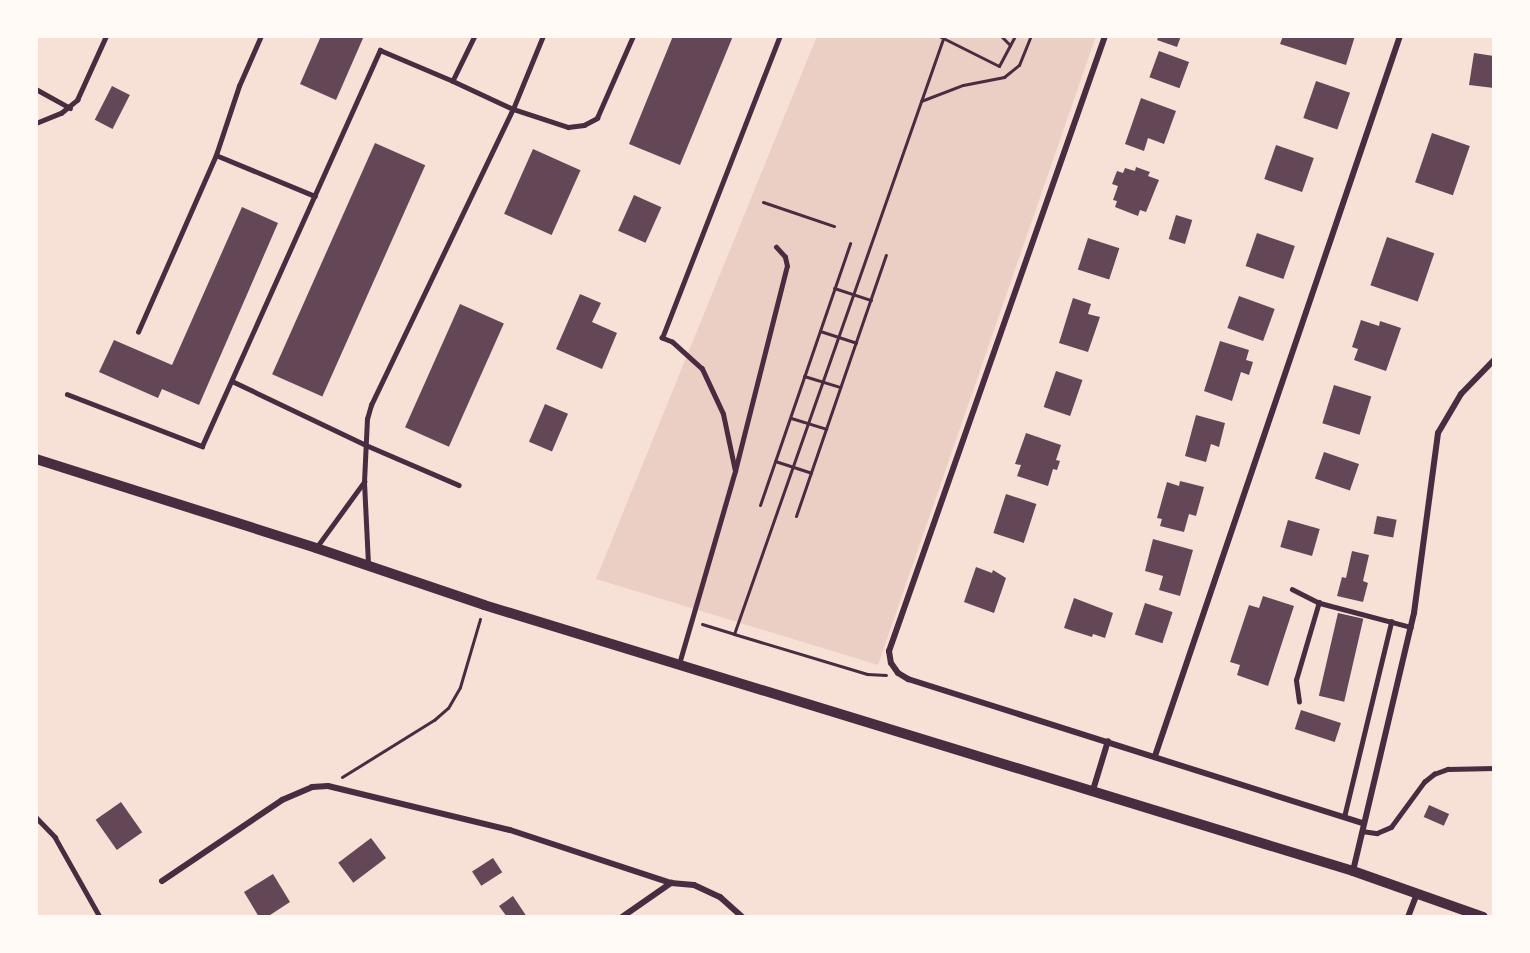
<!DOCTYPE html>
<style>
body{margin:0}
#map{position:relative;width:1530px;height:953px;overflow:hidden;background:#f7e1d7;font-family:Overpass,sans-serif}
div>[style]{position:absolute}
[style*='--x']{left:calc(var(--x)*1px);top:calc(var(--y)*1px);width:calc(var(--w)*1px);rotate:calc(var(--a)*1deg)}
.green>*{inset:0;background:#ebcfc5}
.building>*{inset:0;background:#644757;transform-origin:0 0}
.path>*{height:3px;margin:-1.5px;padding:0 1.5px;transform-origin:1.5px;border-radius:1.5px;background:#4a2c40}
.service>*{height:4.5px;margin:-2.25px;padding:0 2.25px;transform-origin:2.25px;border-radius:2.25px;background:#4a2c40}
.minor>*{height:6px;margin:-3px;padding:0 3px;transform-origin:3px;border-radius:3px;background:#4a2c40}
.tertiary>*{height:10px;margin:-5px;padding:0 5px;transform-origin:5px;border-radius:5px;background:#4a2c40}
span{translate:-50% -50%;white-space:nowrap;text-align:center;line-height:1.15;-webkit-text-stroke:4.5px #fffaf5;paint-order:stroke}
.frame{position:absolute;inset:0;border:38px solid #fffaf5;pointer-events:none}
</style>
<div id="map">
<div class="green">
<div style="clip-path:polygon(817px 36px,1096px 36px,878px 665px,596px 579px)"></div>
</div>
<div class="building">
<div style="clip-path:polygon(321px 36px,364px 36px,336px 100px,300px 84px)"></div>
<div style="clip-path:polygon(673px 36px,733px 36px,680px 165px,629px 144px)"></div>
<div style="clip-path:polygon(1159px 36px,1181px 36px,1177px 47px,1157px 40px)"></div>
<div style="clip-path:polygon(1283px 36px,1355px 36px,1346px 65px,1280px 44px)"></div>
<div style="left:1159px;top:51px;width:32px;height:28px;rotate:20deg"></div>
<div style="clip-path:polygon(1474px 53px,1494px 56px,1494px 88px,1469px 85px)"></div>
<div style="left:1316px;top:81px;width:36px;height:39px;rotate:19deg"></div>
<div style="left:112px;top:86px;width:20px;height:38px;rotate:27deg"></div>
<div style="clip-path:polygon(1141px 98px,1176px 111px,1164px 144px,1148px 138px,1144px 151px,1125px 144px)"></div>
<div style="left:1432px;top:133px;width:40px;height:52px;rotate:19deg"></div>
<div style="left:375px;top:143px;width:55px;height:253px;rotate:24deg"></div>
<div style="left:1276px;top:145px;width:40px;height:36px;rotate:19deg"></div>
<div style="left:533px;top:149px;width:52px;height:71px;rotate:24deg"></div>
<div style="clip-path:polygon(1136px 167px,1150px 172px,1148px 176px,1159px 180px,1146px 212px,1140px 210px,1138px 216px,1115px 207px,1117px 201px,1113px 200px,1118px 186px,1112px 184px,1117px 171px,1123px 173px,1125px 168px,1135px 171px)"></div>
<div style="left:634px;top:195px;width:30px;height:39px;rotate:24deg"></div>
<div style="clip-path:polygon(242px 207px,278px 223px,199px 405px,162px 389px,158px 398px,99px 372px,114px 340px,172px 365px)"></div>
<div style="left:1176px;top:215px;width:17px;height:25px;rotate:17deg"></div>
<div style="left:1257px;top:233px;width:40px;height:35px;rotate:19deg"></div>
<div style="left:1387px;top:237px;width:50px;height:51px;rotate:19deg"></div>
<div style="left:1088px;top:238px;width:33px;height:33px;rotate:18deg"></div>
<div style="clip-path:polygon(580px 294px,601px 303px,592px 322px,617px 333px,602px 369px,556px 349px)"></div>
<div style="left:1239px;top:296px;width:38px;height:34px;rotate:20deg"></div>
<div style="clip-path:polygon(1073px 298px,1091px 304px,1088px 314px,1100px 317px,1088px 352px,1059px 343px)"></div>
<div style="left:460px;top:304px;width:48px;height:135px;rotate:24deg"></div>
<div style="clip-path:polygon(1361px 320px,1379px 326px,1380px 321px,1401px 328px,1386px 371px,1354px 360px,1358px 349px,1352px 347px)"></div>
<div style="clip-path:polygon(1220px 341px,1249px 350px,1246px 360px,1253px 362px,1249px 375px,1241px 372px,1232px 401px,1204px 391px)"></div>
<div style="left:1056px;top:371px;width:28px;height:38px;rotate:19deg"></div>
<div style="left:1334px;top:385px;width:39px;height:40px;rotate:17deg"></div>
<div style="left:545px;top:404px;width:25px;height:41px;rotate:23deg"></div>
<div style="clip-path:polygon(1196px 415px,1225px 423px,1219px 447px,1211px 444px,1206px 462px,1185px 456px)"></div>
<div style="clip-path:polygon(1026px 433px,1061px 445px,1056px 460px,1060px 461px,1057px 470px,1053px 469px,1048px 486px,1017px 476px,1021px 465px,1015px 464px)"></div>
<div style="left:1324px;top:452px;width:37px;height:28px;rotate:19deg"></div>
<div style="clip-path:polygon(1180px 481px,1204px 487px,1196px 516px,1189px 514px,1184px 532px,1160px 526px,1162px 519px,1157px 518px,1167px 482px,1179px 486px)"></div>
<div style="left:1006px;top:494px;width:32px;height:41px;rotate:18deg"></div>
<div style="left:1377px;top:516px;width:20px;height:18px;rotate:11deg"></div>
<div style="left:1288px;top:520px;width:33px;height:28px;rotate:16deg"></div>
<div style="clip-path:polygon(1153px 539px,1193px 550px,1180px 596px,1159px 590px,1163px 576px,1145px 571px)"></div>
<div style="clip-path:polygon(1352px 551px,1369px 555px,1363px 581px,1368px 583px,1363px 602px,1337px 596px,1342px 577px,1346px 578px)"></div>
<div style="clip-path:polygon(976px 567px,992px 573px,993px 570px,1006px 578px,994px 613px,964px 602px)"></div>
<div style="clip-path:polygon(1263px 596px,1294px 606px,1268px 686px,1237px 675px,1240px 665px,1230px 662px,1249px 605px,1259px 608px)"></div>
<div style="clip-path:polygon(1074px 598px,1113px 613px,1105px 638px,1093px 634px,1092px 637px,1064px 628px)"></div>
<div style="left:1145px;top:603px;width:29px;height:33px;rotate:18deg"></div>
<div style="left:1338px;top:613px;width:26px;height:85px;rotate:13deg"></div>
<div style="left:1301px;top:710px;width:42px;height:20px;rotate:18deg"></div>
<div style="left:121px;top:802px;width:37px;height:31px;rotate:55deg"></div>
<div style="left:1429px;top:805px;width:22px;height:13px;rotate:24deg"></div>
<div style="left:371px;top:838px;width:25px;height:41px;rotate:53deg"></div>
<div style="left:493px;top:858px;width:17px;height:25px;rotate:57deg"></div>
<div style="clip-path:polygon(273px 874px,290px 902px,267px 917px,259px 917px,244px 892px)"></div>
<div style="clip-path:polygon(513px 896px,527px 917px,507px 917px,499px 906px)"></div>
</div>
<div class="path">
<div style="--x:939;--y:36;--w:67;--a:26.6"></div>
<div style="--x:999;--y:66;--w:34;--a:-62"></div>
<div style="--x:1001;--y:36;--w:13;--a:45"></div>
<div style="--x:921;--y:101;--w:45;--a:-20.9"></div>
<div style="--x:963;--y:85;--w:42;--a:-11"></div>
<div style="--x:1004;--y:77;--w:19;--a:-39"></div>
<div style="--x:1019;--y:65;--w:31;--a:-68"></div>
<div style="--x:763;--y:202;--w:75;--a:18.7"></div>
<div style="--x:834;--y:288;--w:39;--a:18"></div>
<div style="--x:820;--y:331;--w:38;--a:18"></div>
<div style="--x:804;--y:376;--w:38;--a:17"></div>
<div style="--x:791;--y:418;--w:37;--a:17"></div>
<div style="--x:775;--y:461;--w:38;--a:18"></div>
<div style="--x:760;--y:505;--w:277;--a:-71"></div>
<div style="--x:796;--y:516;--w:276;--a:-71"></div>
<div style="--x:702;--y:624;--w:34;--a:17"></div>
<div style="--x:734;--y:634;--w:634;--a:-70.65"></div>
<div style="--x:734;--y:634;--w:139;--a:16.7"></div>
<div style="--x:867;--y:674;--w:19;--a:3"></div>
<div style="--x:342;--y:777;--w:108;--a:-31.8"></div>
<div style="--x:434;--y:720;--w:18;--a:-41"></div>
<div style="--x:448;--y:708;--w:24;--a:-60"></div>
<div style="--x:460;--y:687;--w:71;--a:-73.6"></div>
</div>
<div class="service">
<div style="--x:475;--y:36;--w:50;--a:116.1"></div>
<div style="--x:453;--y:81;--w:66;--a:25"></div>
<div style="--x:513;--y:109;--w:79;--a:-67.7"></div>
<div style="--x:36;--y:89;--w:39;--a:29"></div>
<div style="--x:36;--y:123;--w:27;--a:-22"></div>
<div style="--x:61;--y:113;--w:21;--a:-39"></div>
<div style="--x:77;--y:100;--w:70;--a:-65.6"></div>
<div style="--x:216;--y:155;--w:73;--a:-71.6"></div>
<div style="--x:239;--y:86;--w:55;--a:-66.3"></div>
<div style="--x:138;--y:332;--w:193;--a:-66.2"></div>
<div style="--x:216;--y:155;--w:107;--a:22.5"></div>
<div style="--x:232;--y:381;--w:148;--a:25.5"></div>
<div style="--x:366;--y:445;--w:101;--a:23.3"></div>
<div style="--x:67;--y:394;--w:145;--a:21.1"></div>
<div style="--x:202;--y:446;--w:434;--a:-65.8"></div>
<div style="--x:380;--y:50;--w:79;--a:23"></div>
<div style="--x:735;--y:471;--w:58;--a:-101.9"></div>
<div style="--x:723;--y:414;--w:50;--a:-115"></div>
<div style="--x:702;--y:369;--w:40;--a:-138"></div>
<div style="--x:672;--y:342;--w:11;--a:-158"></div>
<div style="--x:662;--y:338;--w:324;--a:-68.7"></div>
<div style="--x:316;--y:548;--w:82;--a:-54"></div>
<div style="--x:368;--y:564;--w:82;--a:-92.8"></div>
<div style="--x:364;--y:482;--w:63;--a:-87.3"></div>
<div style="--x:367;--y:419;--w:15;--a:-74"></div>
<div style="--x:371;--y:405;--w:328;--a:-64.4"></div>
<div style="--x:513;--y:109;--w:58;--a:18.1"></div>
<div style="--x:568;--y:127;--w:16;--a:-7"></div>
<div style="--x:584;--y:125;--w:15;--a:-28"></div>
<div style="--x:597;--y:118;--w:90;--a:-66.3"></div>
<div style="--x:1292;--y:589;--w:31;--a:27"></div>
<div style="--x:1320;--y:603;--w:94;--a:14.8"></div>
<div style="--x:679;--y:664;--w:201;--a:-73.8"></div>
<div style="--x:735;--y:471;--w:211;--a:-75.8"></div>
<div style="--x:787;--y:266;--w:9;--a:-103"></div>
<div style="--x:785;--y:257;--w:13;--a:-132"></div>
<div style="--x:1299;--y:702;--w:22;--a:-98"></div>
<div style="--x:1296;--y:680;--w:81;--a:-73.6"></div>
<div style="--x:36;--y:817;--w:28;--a:46"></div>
<div style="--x:55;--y:837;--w:92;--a:60.6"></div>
<div style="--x:1344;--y:817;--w:201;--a:-76.4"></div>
<div style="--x:1362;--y:831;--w:15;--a:8"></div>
<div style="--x:1377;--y:833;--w:15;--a:-23"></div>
<div style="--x:1391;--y:827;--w:56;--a:-53.7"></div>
<div style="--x:1424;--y:782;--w:13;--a:-39"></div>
<div style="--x:1434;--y:774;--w:15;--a:-20"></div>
<div style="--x:1448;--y:769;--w:46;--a:-1.2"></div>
</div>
<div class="minor">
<div style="--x:1105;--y:36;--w:652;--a:109.35"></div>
<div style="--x:889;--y:651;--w:12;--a:81"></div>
<div style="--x:891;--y:663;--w:12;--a:55"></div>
<div style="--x:898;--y:673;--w:12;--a:31"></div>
<div style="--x:908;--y:679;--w:477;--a:17.6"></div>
<div style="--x:1155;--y:756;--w:761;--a:-71.21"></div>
<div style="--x:1093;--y:790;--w:51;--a:-73"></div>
<div style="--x:1353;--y:871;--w:265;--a:-76.7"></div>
<div style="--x:1414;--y:613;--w:182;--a:-82.4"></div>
<div style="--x:1438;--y:433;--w:45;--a:-59.5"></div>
<div style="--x:1461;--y:394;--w:47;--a:-45.9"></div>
<div style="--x:162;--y:881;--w:145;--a:-34"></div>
<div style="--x:282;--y:800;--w:33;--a:-23"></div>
<div style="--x:312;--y:787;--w:16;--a:-4"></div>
<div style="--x:328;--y:786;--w:187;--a:13.6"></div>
<div style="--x:510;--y:830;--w:169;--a:18.2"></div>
<div style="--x:671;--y:883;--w:23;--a:5"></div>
<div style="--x:694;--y:885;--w:29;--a:25"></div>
<div style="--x:720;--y:897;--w:30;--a:42"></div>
<div style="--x:622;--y:917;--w:60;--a:-34.8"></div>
<div style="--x:1408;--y:917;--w:26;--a:-69"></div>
</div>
<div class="tertiary">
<div style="--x:36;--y:459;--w:294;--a:17.6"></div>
<div style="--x:316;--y:548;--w:177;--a:18.7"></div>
<div style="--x:484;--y:605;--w:909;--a:17.02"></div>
<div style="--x:1353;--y:871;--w:138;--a:19.5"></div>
</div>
<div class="frame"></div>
</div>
